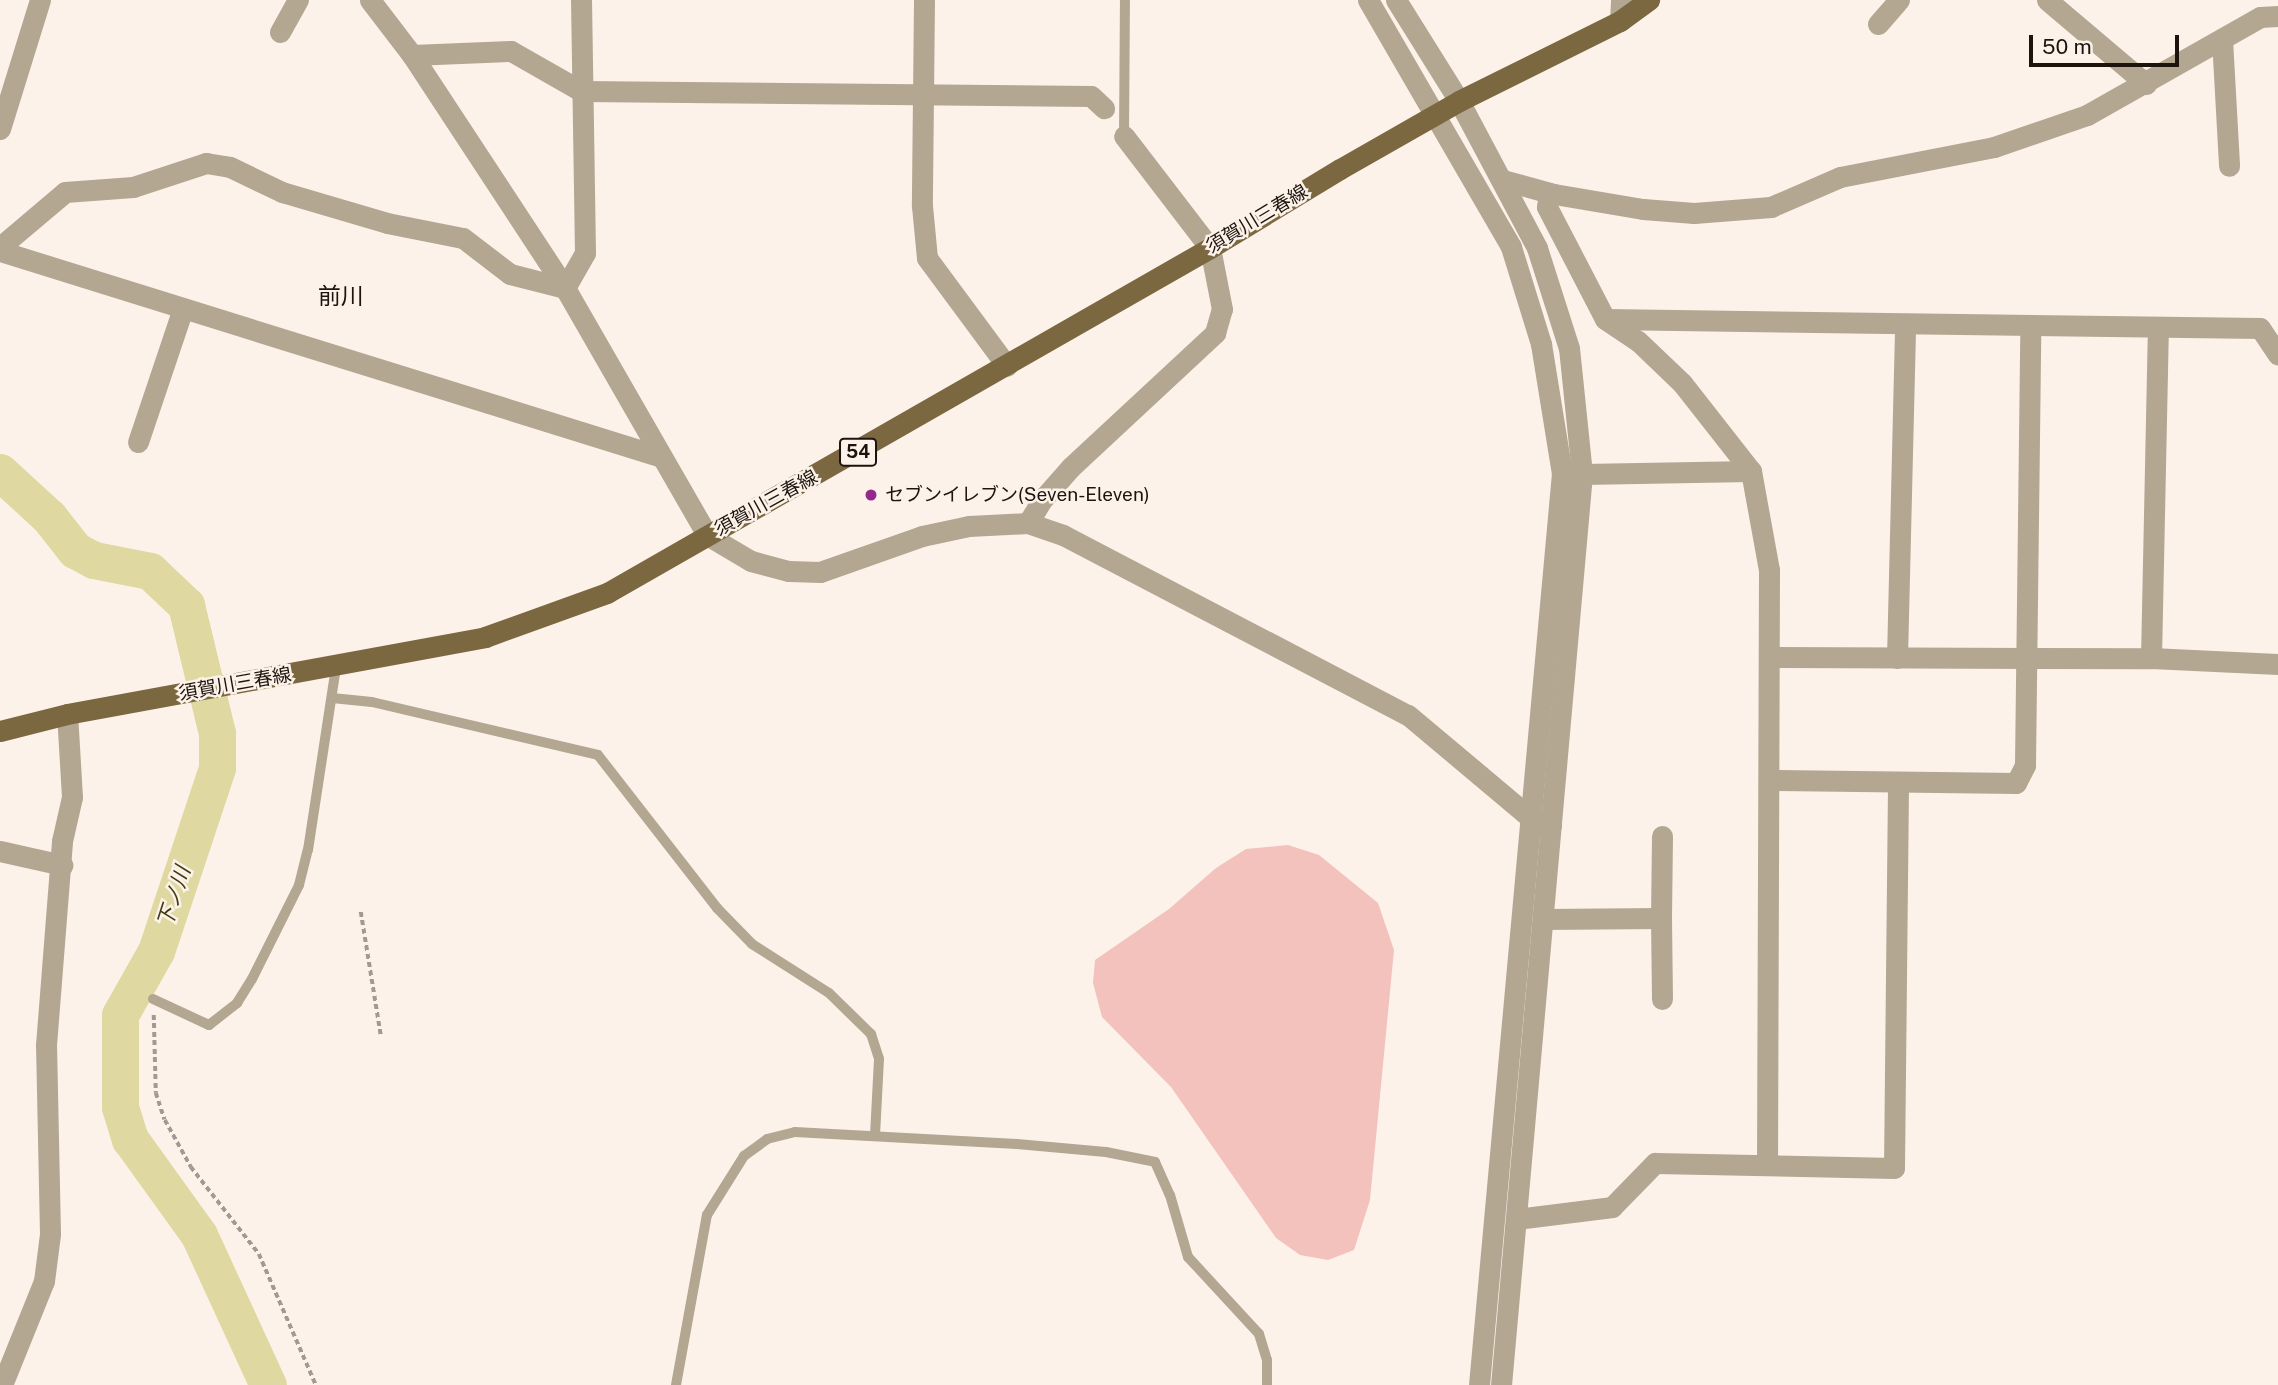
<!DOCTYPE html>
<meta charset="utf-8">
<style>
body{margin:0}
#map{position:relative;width:2278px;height:1385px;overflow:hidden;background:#fcf2ea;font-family:"Public Sans","Noto Sans JP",sans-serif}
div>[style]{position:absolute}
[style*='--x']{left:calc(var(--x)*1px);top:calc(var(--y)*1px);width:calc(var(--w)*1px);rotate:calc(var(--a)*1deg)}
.green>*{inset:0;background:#f3c2bc}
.river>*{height:37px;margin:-18.5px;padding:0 18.5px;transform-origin:18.5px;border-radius:18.5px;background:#dfd8a1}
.path>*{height:3.5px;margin-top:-1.75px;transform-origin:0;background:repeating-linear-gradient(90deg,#a29991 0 5px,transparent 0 8.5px)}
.service>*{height:10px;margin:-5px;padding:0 5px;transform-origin:5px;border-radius:5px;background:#b3a792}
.minor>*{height:21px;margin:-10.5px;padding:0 10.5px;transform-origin:10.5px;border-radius:10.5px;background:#b3a792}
.tertiary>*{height:21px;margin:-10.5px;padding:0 10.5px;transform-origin:10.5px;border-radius:10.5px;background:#b3a792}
.primary>*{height:21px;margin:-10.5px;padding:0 10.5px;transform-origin:10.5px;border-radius:10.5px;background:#7c6840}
.dots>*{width:19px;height:19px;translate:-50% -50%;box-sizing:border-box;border:4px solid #fcf2ea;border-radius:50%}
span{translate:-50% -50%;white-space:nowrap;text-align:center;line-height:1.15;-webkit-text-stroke:5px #fcf2ea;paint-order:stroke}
.shield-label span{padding:2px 5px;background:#fcf2ea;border:2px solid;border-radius:5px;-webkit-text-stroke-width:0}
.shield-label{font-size:18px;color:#1d150d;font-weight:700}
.street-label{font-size:19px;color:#1d150d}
.poi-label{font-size:19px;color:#1d150d}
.left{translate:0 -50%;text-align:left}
.water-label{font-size:21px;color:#413b0f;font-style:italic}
.quarter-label{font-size:23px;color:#1d150d}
.scale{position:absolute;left:2029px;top:35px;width:150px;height:32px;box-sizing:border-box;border:4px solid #1d150d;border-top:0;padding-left:9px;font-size:21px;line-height:24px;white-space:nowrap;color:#1d150d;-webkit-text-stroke:5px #fcf2ea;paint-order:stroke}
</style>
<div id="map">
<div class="green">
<div style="clip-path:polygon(1288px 845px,1319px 855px,1378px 903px,1394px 950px,1370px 1200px,1354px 1250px,1328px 1260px,1300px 1255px,1276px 1238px,1171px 1087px,1102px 1017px,1093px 983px,1095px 960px,1169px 909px,1216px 868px,1246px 849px)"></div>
</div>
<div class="river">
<div style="--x:0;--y:472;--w:67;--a:42.6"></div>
<div style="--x:49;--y:517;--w:42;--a:51.8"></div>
<div style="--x:75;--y:550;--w:21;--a:28"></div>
<div style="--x:94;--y:560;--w:57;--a:11.1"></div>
<div style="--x:150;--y:571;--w:50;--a:43.4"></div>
<div style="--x:186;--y:605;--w:132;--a:76.4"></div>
<div style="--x:217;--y:733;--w:35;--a:90"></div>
<div style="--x:217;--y:768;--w:193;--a:108.4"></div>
<div style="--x:156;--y:951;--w:73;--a:119.4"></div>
<div style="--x:120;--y:1015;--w:92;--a:90"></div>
<div style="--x:120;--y:1107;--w:34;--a:73"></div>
<div style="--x:130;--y:1139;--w:118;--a:54.3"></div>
<div style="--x:199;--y:1235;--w:165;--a:65.3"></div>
</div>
<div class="path">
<div style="--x:361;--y:912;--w:125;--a:80.8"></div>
<div style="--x:154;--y:1015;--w:78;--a:88.5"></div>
<div style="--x:156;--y:1093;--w:28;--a:72"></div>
<div style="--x:165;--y:1120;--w:54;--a:61"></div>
<div style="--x:191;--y:1167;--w:110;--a:52"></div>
<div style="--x:259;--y:1254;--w:143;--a:66.5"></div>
</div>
<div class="service">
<div style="--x:1124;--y:136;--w:136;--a:-89.6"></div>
<div style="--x:332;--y:698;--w:40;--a:5.7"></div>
<div style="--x:372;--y:702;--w:232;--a:13.2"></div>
<div style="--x:598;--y:755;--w:194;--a:52.1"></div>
<div style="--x:717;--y:908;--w:50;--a:45.8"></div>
<div style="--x:752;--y:944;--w:91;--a:32.5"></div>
<div style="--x:829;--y:993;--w:59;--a:44.3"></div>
<div style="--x:871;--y:1034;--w:26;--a:72"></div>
<div style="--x:879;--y:1059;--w:76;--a:93"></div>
<div style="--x:153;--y:999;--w:62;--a:24.9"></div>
<div style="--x:209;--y:1025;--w:36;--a:-38"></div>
<div style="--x:237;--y:1003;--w:28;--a:-58"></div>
<div style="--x:252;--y:979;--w:105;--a:-63.4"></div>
<div style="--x:299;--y:885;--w:36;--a:-76"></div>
<div style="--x:308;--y:850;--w:186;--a:-81.3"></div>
<div style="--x:676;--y:1385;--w:173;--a:-79.7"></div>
<div style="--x:707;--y:1215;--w:70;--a:-57.9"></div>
<div style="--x:744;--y:1156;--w:29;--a:-36"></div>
<div style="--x:767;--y:1139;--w:29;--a:-14"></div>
<div style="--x:795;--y:1132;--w:222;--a:3.1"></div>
<div style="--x:1017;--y:1144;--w:89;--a:5.1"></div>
<div style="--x:1106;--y:1152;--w:50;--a:11.5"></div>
<div style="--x:1155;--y:1162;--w:36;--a:66"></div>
<div style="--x:1170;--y:1195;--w:65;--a:73.8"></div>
<div style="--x:1188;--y:1257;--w:105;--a:47.3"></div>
<div style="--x:1259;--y:1334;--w:27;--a:73"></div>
<div style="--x:1267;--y:1360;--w:25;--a:90"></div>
</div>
<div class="minor">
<div style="--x:924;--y:0;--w:206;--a:90.6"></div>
<div style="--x:922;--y:206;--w:52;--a:84.5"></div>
<div style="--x:927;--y:258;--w:134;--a:53.5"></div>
<div style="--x:2047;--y:0;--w:130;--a:40.3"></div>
<div style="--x:1620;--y:21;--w:21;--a:-87"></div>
<div style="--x:1878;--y:24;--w:32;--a:-49"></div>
<div style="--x:280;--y:32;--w:37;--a:-61"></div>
<div style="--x:2222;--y:39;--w:127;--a:86.8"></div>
<div style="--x:412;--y:55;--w:99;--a:-2.3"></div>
<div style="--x:511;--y:51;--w:81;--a:29.7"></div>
<div style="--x:581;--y:91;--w:510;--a:0.56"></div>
<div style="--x:1091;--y:96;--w:18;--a:43"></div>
<div style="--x:0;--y:129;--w:135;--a:-72.8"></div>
<div style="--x:1503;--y:180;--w:53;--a:15.4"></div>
<div style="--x:1554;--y:194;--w:90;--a:9.6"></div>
<div style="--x:1643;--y:209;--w:51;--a:4.5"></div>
<div style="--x:1694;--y:213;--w:77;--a:-4.5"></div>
<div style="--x:1771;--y:207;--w:75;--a:-23.5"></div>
<div style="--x:1840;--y:177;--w:157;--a:-11"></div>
<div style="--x:1994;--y:147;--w:98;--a:-19"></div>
<div style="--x:2087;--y:115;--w:199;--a:-29.5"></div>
<div style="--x:2260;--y:17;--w:18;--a:-3"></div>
<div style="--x:1549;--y:193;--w:14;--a:98"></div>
<div style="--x:1547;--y:207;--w:126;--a:62.6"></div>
<div style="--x:1605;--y:319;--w:40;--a:34"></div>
<div style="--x:1638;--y:341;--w:61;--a:43.7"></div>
<div style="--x:1682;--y:383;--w:112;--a:51.9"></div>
<div style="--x:1751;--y:471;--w:101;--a:79.7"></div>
<div style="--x:1769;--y:570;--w:594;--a:90.19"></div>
<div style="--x:0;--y:247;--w:85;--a:-40.2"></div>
<div style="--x:65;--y:192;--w:68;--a:-4.2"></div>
<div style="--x:133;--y:187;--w:77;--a:-18.2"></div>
<div style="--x:206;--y:163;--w:24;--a:9"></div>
<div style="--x:230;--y:167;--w:58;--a:25.7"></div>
<div style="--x:282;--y:192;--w:109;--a:16.4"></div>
<div style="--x:387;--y:223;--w:77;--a:11.2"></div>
<div style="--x:463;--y:238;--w:59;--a:37.5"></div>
<div style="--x:510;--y:274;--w:57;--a:14.3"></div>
<div style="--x:565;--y:288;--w:40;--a:-60.3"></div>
<div style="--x:585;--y:253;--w:253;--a:-90.9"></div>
<div style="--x:0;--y:251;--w:693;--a:17.29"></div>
<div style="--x:1605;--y:319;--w:655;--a:0.79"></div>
<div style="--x:2260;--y:328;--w:32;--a:56"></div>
<div style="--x:138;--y:442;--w:141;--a:-71.4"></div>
<div style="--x:1582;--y:474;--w:169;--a:-1"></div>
<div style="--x:1028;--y:523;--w:26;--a:-59"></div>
<div style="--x:1041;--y:501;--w:45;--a:-48.6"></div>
<div style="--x:1071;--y:467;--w:197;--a:-42.9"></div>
<div style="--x:1215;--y:333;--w:25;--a:-74"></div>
<div style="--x:1222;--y:309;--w:62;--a:-101.1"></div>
<div style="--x:1210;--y:248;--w:141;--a:-127.5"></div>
<div style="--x:1771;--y:657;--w:380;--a:0.2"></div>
<div style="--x:2151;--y:658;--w:127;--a:2.7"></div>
<div style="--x:1897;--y:658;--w:332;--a:-88.6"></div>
<div style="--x:2151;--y:658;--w:330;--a:-88.8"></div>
<div style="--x:1769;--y:780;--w:247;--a:0.7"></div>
<div style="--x:2016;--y:783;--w:20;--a:-63"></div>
<div style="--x:2025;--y:765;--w:440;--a:-89.3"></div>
<div style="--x:0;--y:851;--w:64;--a:12.7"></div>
<div style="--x:1661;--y:918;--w:82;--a:-89.3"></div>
<div style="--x:1543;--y:919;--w:118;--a:-0.5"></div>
<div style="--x:1661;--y:918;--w:81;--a:89.3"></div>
<div style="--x:1517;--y:1219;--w:96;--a:-7.2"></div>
<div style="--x:1612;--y:1207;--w:62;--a:-45.7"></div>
<div style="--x:1655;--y:1163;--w:239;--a:1.2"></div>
<div style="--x:1894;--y:1168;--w:384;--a:-89.4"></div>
<div style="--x:2;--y:1385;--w:112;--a:-68"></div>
<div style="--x:44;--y:1281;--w:47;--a:-82.7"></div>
<div style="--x:50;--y:1234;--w:189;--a:-91.2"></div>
<div style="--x:46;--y:1045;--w:205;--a:-85.5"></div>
<div style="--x:62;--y:841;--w:45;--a:-77.2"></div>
<div style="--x:72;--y:797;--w:83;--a:-93.4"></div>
</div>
<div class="tertiary">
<div style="--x:370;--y:0;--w:69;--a:52.6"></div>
<div style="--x:412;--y:55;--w:279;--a:56.7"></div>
<div style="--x:565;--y:288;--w:285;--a:60.1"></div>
<div style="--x:707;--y:535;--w:51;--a:30.6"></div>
<div style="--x:751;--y:561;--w:39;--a:15"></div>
<div style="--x:789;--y:571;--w:31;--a:2"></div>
<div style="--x:820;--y:572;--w:108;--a:-19.4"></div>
<div style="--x:922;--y:536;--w:48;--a:-12"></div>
<div style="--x:969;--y:526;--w:59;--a:-2.9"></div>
<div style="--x:1028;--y:523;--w:37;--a:19"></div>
<div style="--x:1063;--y:535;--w:389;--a:27.6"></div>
<div style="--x:1408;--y:715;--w:162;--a:40"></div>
<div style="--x:1532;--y:819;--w:20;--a:18"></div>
<div style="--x:1368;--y:0;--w:285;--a:59.9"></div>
<div style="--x:1511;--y:247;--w:102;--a:72.8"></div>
<div style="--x:1541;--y:344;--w:131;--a:80.8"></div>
<div style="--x:1562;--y:473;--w:916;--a:95.2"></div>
<div style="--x:1396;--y:0;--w:119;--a:58"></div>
<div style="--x:1459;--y:101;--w:166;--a:62"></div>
<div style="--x:1537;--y:248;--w:105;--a:72.3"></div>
<div style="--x:1569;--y:348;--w:127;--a:84.1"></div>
<div style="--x:1582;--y:474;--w:915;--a:95.08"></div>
</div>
<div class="primary">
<div style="--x:0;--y:731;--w:69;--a:-14.2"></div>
<div style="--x:67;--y:714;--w:425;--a:-10.4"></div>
<div style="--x:485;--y:637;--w:130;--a:-19.8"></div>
<div style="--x:607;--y:593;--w:695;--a:-29.78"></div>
<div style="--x:1210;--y:248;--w:152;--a:-31.3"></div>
<div style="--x:1340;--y:169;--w:137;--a:-29.7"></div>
<div style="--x:1459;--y:101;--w:180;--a:-26.4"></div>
<div style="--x:1620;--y:21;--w:36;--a:-36"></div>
</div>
<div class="dots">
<div style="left:871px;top:495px;background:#94298c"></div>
</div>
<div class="shield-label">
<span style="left:858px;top:452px">54</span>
</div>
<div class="street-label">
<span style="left:1257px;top:219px;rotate:-31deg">須賀川三春線</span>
<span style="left:766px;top:503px;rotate:-29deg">須賀川三春線</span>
<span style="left:235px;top:684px;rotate:-10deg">須賀川三春線</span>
</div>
<div class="poi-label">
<span class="left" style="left:885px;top:495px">セブンイレブン(Seven-Eleven)</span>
</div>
<div class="water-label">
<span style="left:174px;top:897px;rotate:-72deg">下ノ川</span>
</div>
<div class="quarter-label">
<span style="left:341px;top:296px">前川</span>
</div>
<div class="scale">50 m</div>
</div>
